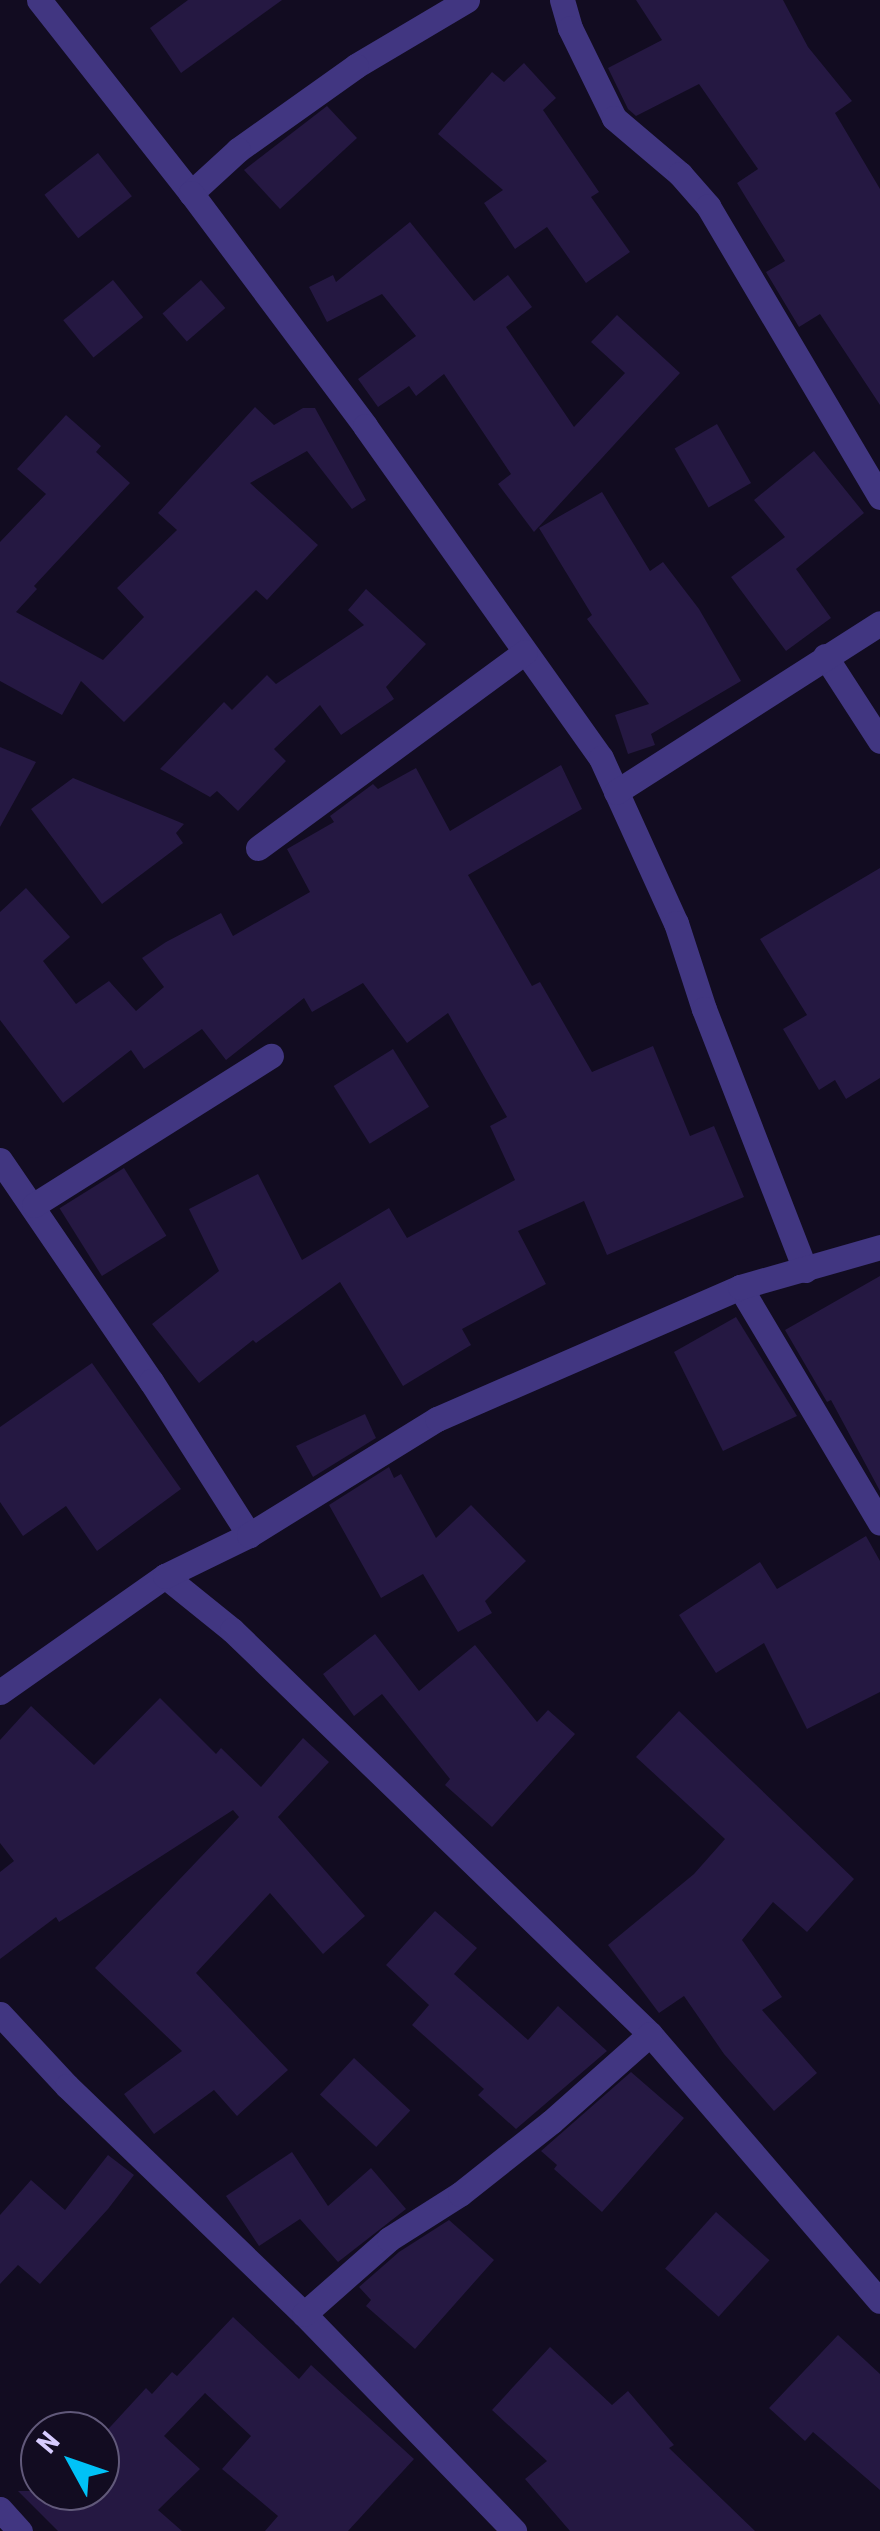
<!DOCTYPE html>
<style>
body{margin:0}
#map{position:relative;width:880px;height:2531px;overflow:hidden;background:#120c21;font-family:"Roboto Condensed",sans-serif}
div>[style]{position:absolute}
[style*='--x']{left:calc(var(--x)*1px);top:calc(var(--y)*1px);width:calc(var(--w)*1px);rotate:calc(var(--a)*1deg)}
.building>*{inset:0;background:#251842;transform-origin:0 0}
.minor>*{height:25px;margin:-12.5px;padding:0 12.5px;transform-origin:12.5px;border-radius:12.5px;background:#413681}
span{translate:-50% -50%;white-space:nowrap;text-align:center;line-height:1.15;-webkit-text-stroke:8px #120c21;paint-order:stroke}
.north{position:absolute;left:20px;top:2411px;width:100px;height:100px;box-sizing:border-box;background:#120c21;border:2px solid #61597a;border-radius:50%;rotate:310deg;font-size:28px;font-weight:700;line-height:40px;text-align:center;color:#d7ccff}
.north::after{content:'';display:block;margin:auto;width:35px;height:45px;background:#00c2f7;clip-path:polygon(50% 0,100% 100%,50% 72%,0 100%)}
</style>
<div id="map">
<div class="building">
<div style="clip-path:polygon(188px 0,282px 0,181px 73px,150px 28px)"></div>
<div style="clip-path:polygon(636px 0,783px 0,808px 47px,852px 101px,835px 113px,880px 189px,880px 405px,820px 314px,799px 327px,766px 272px,785px 261px,737px 183px,758px 169px,699px 84px,636px 116px,628px 109px,608px 68px,662px 40px)"></div>
<div style="clip-path:polygon(524px 63px,556px 98px,543px 110px,599px 192px,591px 197px,630px 252px,586px 283px,547px 227px,515px 249px,484px 203px,503px 190px,438px 134px,492px 72px,504px 82px)"></div>
<div style="clip-path:polygon(327px 106px,357px 138px,280px 209px,244px 170px)"></div>
<div style="left:98px;top:153px;width:55px;height:68px;rotate:52deg"></div>
<div style="clip-path:polygon(410px 222px,474px 301px,508px 275px,532px 307px,506px 327px,574px 427px,625px 373px,591px 342px,617px 315px,680px 373px,534px 532px,498px 484px,511px 474px,444px 374px,416px 396px,409px 386px,378px 407px,358px 379px,416px 336px,382px 294px,327px 322px,309px 287px,333px 275px,336px 282px)"></div>
<div style="left:113px;top:280px;width:48px;height:64px;rotate:51deg"></div>
<div style="left:201px;top:280px;width:37px;height:51px;rotate:49deg"></div>
<div style="clip-path:polygon(255px 407px,274px 425px,303px 408px,315px 408px,366px 500px,352px 509px,307px 451px,250px 483px,318px 545px,267px 600px,256px 590px,124px 722px,81px 681px,62px 715px,0 681px,0 542px,46px 494px,17px 469px,66px 415px,101px 446px,96px 452px,130px 483px,34px 586px,37px 589px,16px 612px,103px 660px,144px 617px,117px 588px,177px 530px,158px 513px)"></div>
<div style="left:717px;top:424px;width:68px;height:49px;rotate:60deg"></div>
<div style="clip-path:polygon(814px 451px,864px 513px,796px 569px,831px 618px,786px 651px,731px 577px,785px 537px,754px 500px)"></div>
<div style="clip-path:polygon(602px 492px,650px 571px,663px 562px,699px 609px,741px 681px,651px 734px,655px 745px,628px 754px,615px 715px,649px 704px,587px 619px,592px 615px,539px 528px)"></div>
<div style="clip-path:polygon(366px 589px,426px 644px,386px 687px,394px 699px,341px 735px,320px 705px,274px 749px,286px 761px,238px 811px,217px 791px,210px 797px,160px 769px,224px 702px,232px 710px,267px 675px,276px 684px,364px 625px,348px 610px)"></div>
<div style="clip-path:polygon(0 747px,36px 762px,0 827px)"></div>
<div style="clip-path:polygon(561px 765px,582px 809px,468px 875px,532px 986px,540px 982px,592px 1072px,653px 1046px,690px 1136px,714px 1126px,744px 1197px,607px 1255px,584px 1201px,518px 1231px,546px 1284px,462px 1329px,471px 1345px,403px 1386px,340px 1282px,256px 1343px,253px 1340px,199px 1383px,152px 1324px,219px 1271px,189px 1209px,258px 1174px,302px 1260px,389px 1208px,407px 1238px,515px 1180px,490px 1126px,507px 1117px,448px 1013px,407px 1043px,363px 983px,312px 1012px,304px 998px,226px 1060px,202px 1029px,144px 1069px,131px 1050px,63px 1103px,0 1020px,0 912px,26px 888px,70px 937px,43px 961px,76px 1004px,109px 981px,136px 1011px,164px 987px,142px 958px,166px 942px,221px 913px,233px 936px,310px 892px,287px 849px,334px 822px,330px 816px,373px 784px,378px 789px,416px 768px,450px 831px)"></div>
<div style="clip-path:polygon(73px 778px,184px 824px,176px 833px,183px 843px,102px 904px,31px 809px)"></div>
<div style="clip-path:polygon(880px 868px,880px 1078px,846px 1099px,835px 1080px,819px 1090px,783px 1029px,807px 1015px,760px 939px)"></div>
<div style="left:393px;top:1049px;width:68px;height:70px;rotate:58deg"></div>
<div style="left:124px;top:1168px;width:80px;height:76px;rotate:58deg"></div>
<div style="clip-path:polygon(880px 1276px,880px 1491px,831px 1400px,827px 1402px,785px 1330px)"></div>
<div style="clip-path:polygon(736px 1317px,797px 1416px,723px 1451px,674px 1352px)"></div>
<div style="clip-path:polygon(92px 1363px,181px 1489px,97px 1551px,66px 1506px,23px 1536px,0 1502px,0 1427px)"></div>
<div style="clip-path:polygon(365px 1414px,376px 1438px,313px 1477px,296px 1446px)"></div>
<div style="clip-path:polygon(389px 1467px,394px 1478px,401px 1474px,436px 1538px,471px 1505px,526px 1561px,485px 1601px,492px 1613px,458px 1632px,423px 1574px,381px 1598px,329px 1505px)"></div>
<div style="clip-path:polygon(866px 1536px,880px 1561px,880px 1692px,807px 1729px,764px 1643px,716px 1673px,679px 1615px,760px 1562px,777px 1589px)"></div>
<div style="clip-path:polygon(375px 1634px,419px 1691px,475px 1645px,537px 1722px,548px 1710px,575px 1734px,492px 1827px,445px 1785px,450px 1779px,382px 1694px,354px 1716px,323px 1674px)"></div>
<div style="clip-path:polygon(160px 1698px,216px 1754px,221px 1748px,261px 1787px,303px 1738px,329px 1762px,278px 1817px,365px 1916px,323px 1954px,270px 1893px,196px 1973px,288px 2070px,237px 2116px,214px 2090px,154px 2134px,124px 2094px,182px 2051px,95px 1968px,239px 1817px,233px 1810px,59px 1922px,56px 1917px,0 1959px,0 1872px,14px 1861px,0 1843px,0 1740px,31px 1706px,94px 1765px)"></div>
<div style="clip-path:polygon(679px 1711px,854px 1879px,807px 1932px,773px 1902px,742px 1940px,782px 1997px,762px 2010px,817px 2073px,774px 2111px,724px 2054px,684px 1996px,659px 2013px,608px 1945px,694px 1874px,725px 1839px,636px 1757px)"></div>
<div style="clip-path:polygon(435px 1911px,477px 1948px,454px 1974px,528px 2040px,558px 2006px,607px 2051px,516px 2129px,478px 2095px,484px 2089px,412px 2025px,429px 2005px,386px 1965px)"></div>
<div style="left:354px;top:2058px;width:77px;height:50px;rotate:43deg"></div>
<div style="clip-path:polygon(631px 2072px,684px 2118px,602px 2212px,554px 2169px,557px 2165px,541px 2151px)"></div>
<div style="clip-path:polygon(292px 2152px,328px 2206px,371px 2168px,406px 2209px,338px 2262px,300px 2219px,259px 2246px,226px 2196px)"></div>
<div style="clip-path:polygon(108px 2155px,134px 2175px,108px 2209px,40px 2284px,18px 2265px,0 2284px,0 2215px,31px 2180px,65px 2210px)"></div>
<div style="left:716px;top:2212px;width:72px;height:76px;rotate:42deg"></div>
<div style="clip-path:polygon(449px 2220px,494px 2260px,415px 2349px,366px 2306px,371px 2300px,359px 2287px,399px 2252px)"></div>
<div style="clip-path:polygon(233px 2317px,299px 2379px,311px 2365px,414px 2459px,348px 2531px,265px 2531px,278px 2516px,222px 2469px,251px 2436px,205px 2393px,164px 2436px,200px 2469px,158px 2510px,182px 2531px,58px 2531px,18px 2491px,100px 2491px,100px 2438px,146px 2388px,152px 2394px,172px 2372px,177px 2376px)"></div>
<div style="clip-path:polygon(838px 2335px,880px 2374px,880px 2490px,813px 2432px,805px 2441px,769px 2408px)"></div>
<div style="clip-path:polygon(550px 2347px,612px 2405px,628px 2391px,674px 2445px,669px 2448px,755px 2531px,570px 2531px,525px 2479px,547px 2461px,492px 2410px)"></div>
</div>
<div class="minor">
<div style="--x:39;--y:0;--w:246;--a:51.8"></div>
<div style="--x:467;--y:0;--w:129;--a:149.3"></div>
<div style="--x:356;--y:66;--w:145;--a:144.6"></div>
<div style="--x:238;--y:150;--w:64;--a:137.5"></div>
<div style="--x:191;--y:193;--w:291;--a:53.2"></div>
<div style="--x:365;--y:426;--w:407;--a:54.6"></div>
<div style="--x:601;--y:758;--w:181;--a:65.6"></div>
<div style="--x:676;--y:923;--w:90;--a:72"></div>
<div style="--x:704;--y:1009;--w:280;--a:68.8"></div>
<div style="--x:562;--y:0;--w:29;--a:74"></div>
<div style="--x:570;--y:28;--w:100;--a:63.9"></div>
<div style="--x:614;--y:118;--w:87;--a:40.3"></div>
<div style="--x:680;--y:174;--w:43;--a:48.8"></div>
<div style="--x:708;--y:206;--w:338;--a:59.4"></div>
<div style="--x:825;--y:656;--w:101;--a:57.1"></div>
<div style="--x:616;--y:792;--w:313;--a:-32.6"></div>
<div style="--x:258;--y:848;--w:331;--a:-36.3"></div>
<div style="--x:0;--y:1160;--w:268;--a:55.7"></div>
<div style="--x:151;--y:1381;--w:183;--a:57.5"></div>
<div style="--x:34;--y:1205;--w:280;--a:-32.2"></div>
<div style="--x:740;--y:1287;--w:274;--a:59.3"></div>
<div style="--x:165;--y:1576;--w:86;--a:38.9"></div>
<div style="--x:232;--y:1630;--w:581;--a:44.02"></div>
<div style="--x:650;--y:2034;--w:352;--a:49.3"></div>
<div style="--x:0;--y:1692;--w:202;--a:-35.1"></div>
<div style="--x:165;--y:1576;--w:93;--a:-26"></div>
<div style="--x:249;--y:1535;--w:221;--a:-31.7"></div>
<div style="--x:437;--y:1419;--w:331;--a:-23.5"></div>
<div style="--x:740;--y:1287;--w:146;--a:-15.9"></div>
<div style="--x:0;--y:2014;--w:98;--a:47.1"></div>
<div style="--x:67;--y:2086;--w:329;--a:43.9"></div>
<div style="--x:304;--y:2314;--w:302;--a:45.9"></div>
<div style="--x:304;--y:2314;--w:113;--a:-41.4"></div>
<div style="--x:389;--y:2239;--w:84;--a:-32.4"></div>
<div style="--x:460;--y:2194;--w:116;--a:-38.4"></div>
<div style="--x:551;--y:2122;--w:132;--a:-41.6"></div>
<div style="--x:0;--y:2509;--w:30;--a:48"></div>
</div>
<div class="north">N</div>
</div>
